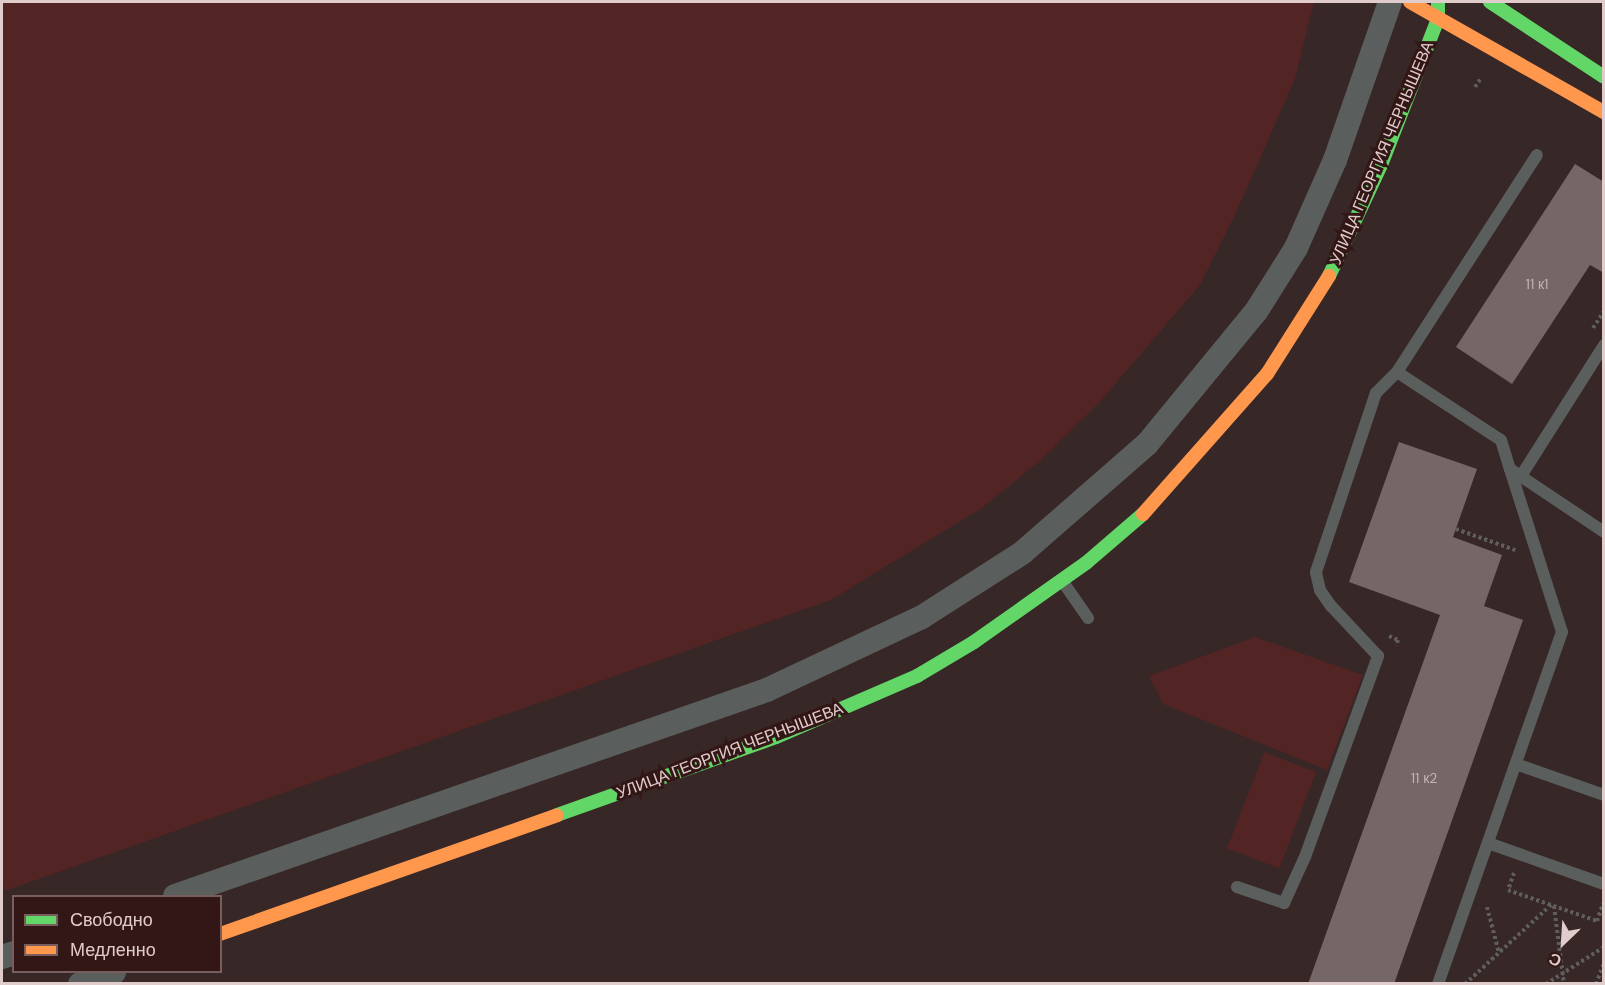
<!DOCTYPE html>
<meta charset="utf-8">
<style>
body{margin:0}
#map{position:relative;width:1605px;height:985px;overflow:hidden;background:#372727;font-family:"DM Sans",sans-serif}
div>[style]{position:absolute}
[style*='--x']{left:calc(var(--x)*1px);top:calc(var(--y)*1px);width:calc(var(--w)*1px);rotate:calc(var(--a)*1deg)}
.green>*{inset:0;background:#522424;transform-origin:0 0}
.building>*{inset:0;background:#756767}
.path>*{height:4px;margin-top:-2px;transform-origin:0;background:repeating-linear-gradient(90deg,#5f5d5d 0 3px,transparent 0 6px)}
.lane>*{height:12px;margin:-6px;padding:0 6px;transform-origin:6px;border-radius:6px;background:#5a5f5e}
.street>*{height:24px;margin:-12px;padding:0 12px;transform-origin:12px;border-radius:12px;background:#5a5f5e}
.fast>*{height:14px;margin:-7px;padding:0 7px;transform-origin:7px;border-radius:7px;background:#63d668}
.slow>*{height:14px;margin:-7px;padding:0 7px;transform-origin:7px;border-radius:7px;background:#ff974d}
span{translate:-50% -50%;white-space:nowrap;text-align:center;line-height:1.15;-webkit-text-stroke:6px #331716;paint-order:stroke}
.number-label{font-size:14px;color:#c5b3b2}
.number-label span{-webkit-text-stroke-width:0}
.street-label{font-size:16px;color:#e0cccb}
.frame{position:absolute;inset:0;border:3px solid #e0cccb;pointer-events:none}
.legend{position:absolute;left:12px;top:895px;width:210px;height:78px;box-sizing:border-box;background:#331716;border:2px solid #785f5e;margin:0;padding:8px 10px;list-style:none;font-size:18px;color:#e0cccb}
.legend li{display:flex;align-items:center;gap:12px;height:30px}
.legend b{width:30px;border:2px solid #785f5e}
.north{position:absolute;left:1533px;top:913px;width:60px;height:60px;-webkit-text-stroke:4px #331716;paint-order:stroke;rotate:205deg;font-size:16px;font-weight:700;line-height:24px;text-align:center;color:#e0cccb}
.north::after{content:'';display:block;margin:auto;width:21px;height:27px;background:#e0cccb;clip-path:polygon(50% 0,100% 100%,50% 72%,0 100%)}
</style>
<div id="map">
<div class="green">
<div style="clip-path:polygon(2px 2px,1314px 2px,1295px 79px,1236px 213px,1200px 285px,1099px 403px,1040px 461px,982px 508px,831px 600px,5px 891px,2px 882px)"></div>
<div style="clip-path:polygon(1255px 637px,1363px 675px,1327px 770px,1163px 704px,1149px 676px)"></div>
<div style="left:1264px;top:752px;width:56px;height:103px;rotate:21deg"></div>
</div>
<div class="building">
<div style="clip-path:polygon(1575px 164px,1604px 182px,1604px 273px,1590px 265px,1512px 384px,1456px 347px)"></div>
<div style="clip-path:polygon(1399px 442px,1477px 469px,1453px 537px,1502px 555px,1484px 606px,1523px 620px,1394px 984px,1308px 984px,1440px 615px,1349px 582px)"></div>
</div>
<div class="path">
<div style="--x:1475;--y:87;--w:11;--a:-56"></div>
<div style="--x:1593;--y:328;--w:20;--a:-57"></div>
<div style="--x:1456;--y:529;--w:63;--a:19.6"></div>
<div style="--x:1389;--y:636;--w:10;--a:24"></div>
<div style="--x:1398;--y:640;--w:6;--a:108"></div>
<div style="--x:1514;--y:873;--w:18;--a:109"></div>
<div style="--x:1508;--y:890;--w:94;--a:19.2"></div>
<div style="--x:1597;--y:921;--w:18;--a:-71"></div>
<div style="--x:1554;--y:906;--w:79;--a:82.7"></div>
<div style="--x:1487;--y:907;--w:48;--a:75.4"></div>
<div style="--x:1465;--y:984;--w:117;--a:-42.6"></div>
<div style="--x:1546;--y:984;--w:69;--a:-32.5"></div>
<div style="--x:1596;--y:984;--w:22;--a:-69"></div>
</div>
<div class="lane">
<div style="--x:1397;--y:372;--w:124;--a:33.2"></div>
<div style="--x:1501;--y:440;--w:30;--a:73"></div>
<div style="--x:1510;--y:469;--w:113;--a:33.8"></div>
<div style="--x:1521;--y:476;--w:155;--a:-57.6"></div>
<div style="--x:1063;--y:582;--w:44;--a:55.2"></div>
<div style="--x:1516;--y:764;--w:93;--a:19.4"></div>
<div style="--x:1488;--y:843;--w:123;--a:19.5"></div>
<div style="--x:1237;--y:887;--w:50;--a:18.8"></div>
<div style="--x:1284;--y:903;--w:51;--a:-65.5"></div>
<div style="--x:1305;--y:857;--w:214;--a:-70"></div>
<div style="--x:1378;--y:656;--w:69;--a:-133.2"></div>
<div style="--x:1331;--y:606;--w:19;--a:-125"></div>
<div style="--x:1320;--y:590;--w:18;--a:-103"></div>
<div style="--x:1316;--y:572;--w:189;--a:-71.5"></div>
<div style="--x:1376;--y:393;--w:30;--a:-45"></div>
<div style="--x:1397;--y:372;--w:258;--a:-57.2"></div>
<div style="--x:1438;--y:984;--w:373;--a:-70.6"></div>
<div style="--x:1562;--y:632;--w:171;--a:-107.7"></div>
</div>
<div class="street">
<div style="--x:175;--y:896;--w:627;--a:-19.19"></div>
<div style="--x:767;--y:690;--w:171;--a:-25.2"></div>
<div style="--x:922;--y:617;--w:119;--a:-32.6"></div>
<div style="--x:1022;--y:553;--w:166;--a:-41.1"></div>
<div style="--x:1147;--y:444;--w:173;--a:-50.6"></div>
<div style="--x:1257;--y:310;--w:73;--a:-57.8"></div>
<div style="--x:1296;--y:248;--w:96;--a:-66.1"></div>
<div style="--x:1335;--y:160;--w:167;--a:-70.8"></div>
<div style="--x:2;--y:957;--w:13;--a:-18"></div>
<div style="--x:80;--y:984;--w:36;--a:-19"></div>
</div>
<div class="fast">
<div style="--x:1490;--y:2;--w:136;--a:33.3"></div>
<div style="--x:1329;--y:276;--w:123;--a:-64.9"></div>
<div style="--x:1381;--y:165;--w:157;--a:-68.7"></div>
<div style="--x:1438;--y:19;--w:17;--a:-90"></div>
<div style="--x:557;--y:815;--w:232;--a:-19.6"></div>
<div style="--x:776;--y:737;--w:154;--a:-23.4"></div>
<div style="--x:917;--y:676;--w:66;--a:-30.8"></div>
<div style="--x:974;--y:642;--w:137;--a:-35.2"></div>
<div style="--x:1086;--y:563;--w:75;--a:-40.7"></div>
</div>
<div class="slow">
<div style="--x:1410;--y:2;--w:223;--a:29.6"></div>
<div style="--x:1143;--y:514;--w:187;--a:-48.5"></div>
<div style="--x:1267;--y:374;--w:116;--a:-57.7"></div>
<div style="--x:220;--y:934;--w:357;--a:-19.4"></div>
</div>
<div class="number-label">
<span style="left:1537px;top:284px">11 к1</span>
<span style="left:1424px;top:778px">11 к2</span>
</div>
<div class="street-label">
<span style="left:1382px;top:153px;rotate:-67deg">УЛИЦА ГЕОРГИЯ ЧЕРНЫШЕВА</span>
<span style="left:730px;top:751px;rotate:-21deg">УЛИЦА ГЕОРГИЯ ЧЕРНЫШЕВА</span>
</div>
<div class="frame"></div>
<ul class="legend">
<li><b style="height:8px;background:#63d668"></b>Свободно</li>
<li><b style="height:8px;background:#ff974d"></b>Медленно</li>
</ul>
<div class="north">С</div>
</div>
